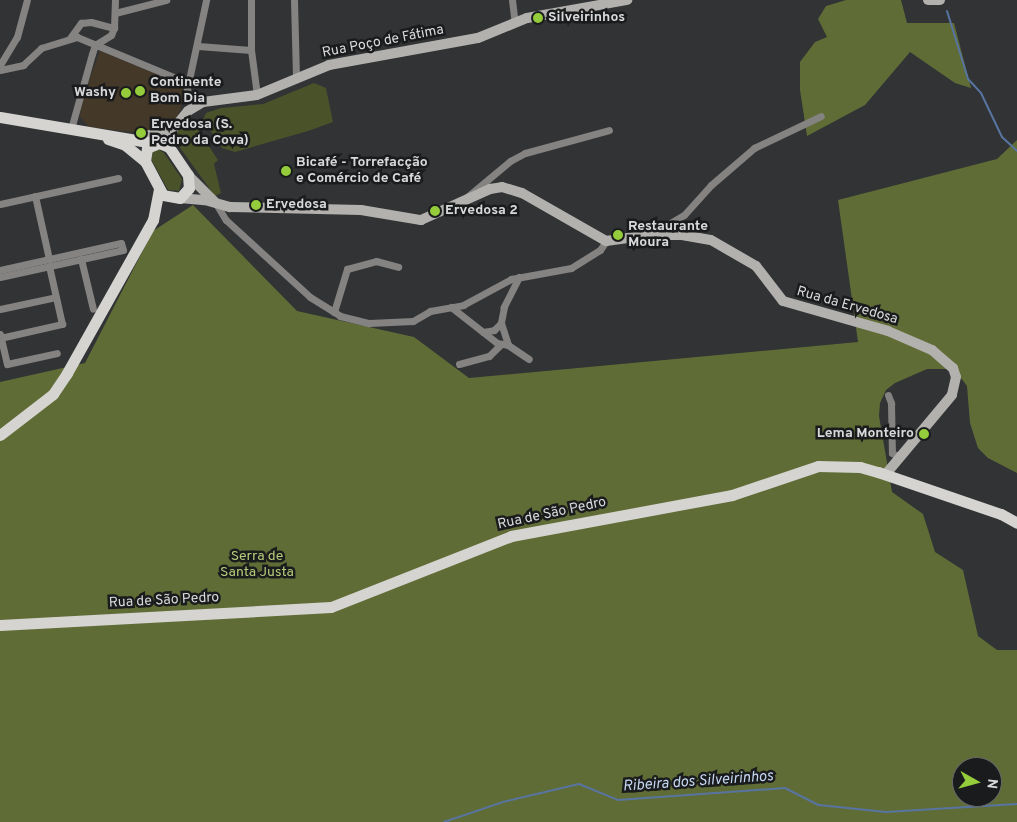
<!DOCTYPE html>
<meta charset="utf-8">
<style>
body{margin:0}
#map{position:relative;width:1017px;height:822px;overflow:hidden;background:#313335;font-family:Overpass,sans-serif}
div>[style]{position:absolute}
[style*='--x']{left:calc(var(--x)*1px);top:calc(var(--y)*1px);width:calc(var(--w)*1px);rotate:calc(var(--a)*1deg)}
.commercial>*{inset:0;background:#443829}
.green>*{inset:0;background:#495229}
.forest>*{inset:0;background:#606c36}
.stream>*{height:2px;margin:-1px;padding:0 1px;transform-origin:1px;border-radius:1px;background:#5874a1}
.street>*{height:7px;margin:-3.5px;padding:0 3.5px;transform-origin:3.5px;border-radius:3.5px;background:#848382}
.secondary>*{height:10px;margin:-5px;padding:0 5px;transform-origin:5px;border-radius:5px;background:#b2b1ae}
.primary>*{height:11px;margin:-5.5px;padding:0 5.5px;transform-origin:5.5px;border-radius:5.5px;background:#d5d4d1}
.dots>*{width:14px;height:14px;translate:-50% -50%;box-sizing:border-box;border:2px solid #1a1b1c;border-radius:50%}
span{translate:-50% -50%;white-space:nowrap;text-align:center;line-height:1.15;-webkit-text-stroke:5px #1a1b1c;paint-order:stroke}
.poi-label{font-size:14px;color:#d8d9da;font-weight:700}
.left{translate:0 -50%;text-align:left}
.right{translate:-100% -50%;text-align:right}
.street-label{font-size:14px;color:#d8d9da}
.park-label{font-size:14px;color:#b7ca79}
.water-label{font-size:15px;color:#c4d6f1;font-style:italic}
.north{position:absolute;left:952px;top:757px;width:50px;height:50px;box-sizing:border-box;background:#1a1b1c;border:1px solid #666768;border-radius:50%;rotate:97deg;font-size:14px;font-weight:700;line-height:20px;text-align:center;color:#d8d9da}
.north::after{content:'';display:block;margin:auto;width:18px;height:22px;background:#94cc3c;clip-path:polygon(50% 0,100% 100%,50% 72%,0 100%)}
</style>
<div id="map">
<div class="commercial">
<div style="clip-path:polygon(100px 51px,184px 85px,181px 109px,173px 122px,160px 131px,131px 132px,89px 127px,80px 117px,82px 100px)"></div>
</div>
<div class="green">
<div style="clip-path:polygon(314px 83px,326px 88px,333px 122px,308px 131px,235px 152px,222px 148px,203px 120px,206px 113px,221px 108px,263px 104px)"></div>
<div style="clip-path:polygon(185px 124px,195px 125px,218px 160px,214px 164px,221px 193px,215px 196px,175px 141px,177px 132px)"></div>
<div style="clip-path:polygon(158px 149px,164px 153px,182px 179px,179px 191px,168px 190px,151px 159px,153px 152px)"></div>
</div>
<div class="forest">
<div style="clip-path:polygon(846px 0,901px 0,907px 23px,954px 23px,971px 88px,955px 83px,910px 52px,865px 105px,807px 136px,800px 90px,800px 62px,815px 42px,827px 37px,818px 19px,826px 6px)"></div>
<div style="clip-path:polygon(evenodd,1017px 140px,1017px 473px,988px 458px,978px 448px,970px 423px,967px 386px,958px 374px,946px 369px,927px 369px,895px 383px,886px 390px,880px 403px,879px 416px,892px 492px,923px 514px,935px 552px,963px 570px,978px 636px,997px 650px,1017px 650px,1017px 822px,0 822px,0 382px,85px 363px,153px 231px,193px 205px,297px 311px,414px 337px,469px 378px,858px 342px,838px 200px,997px 159px,1017px 140px,962px 767px,992px 767px,992px 797px,962px 797px,962px 767px)"></div>
</div>
<div class="stream">
<div style="--x:947;--y:11;--w:71;--a:72.8"></div>
<div style="--x:968;--y:79;--w:19;--a:47"></div>
<div style="--x:981;--y:93;--w:49;--a:64.5"></div>
<div style="--x:1002;--y:137;--w:21;--a:43"></div>
<div style="--x:444;--y:822;--w:62;--a:-18.7"></div>
<div style="--x:503;--y:802;--w:78;--a:-13.3"></div>
<div style="--x:579;--y:784;--w:42;--a:22.3"></div>
<div style="--x:618;--y:800;--w:167;--a:-4.1"></div>
<div style="--x:785;--y:788;--w:38;--a:27"></div>
<div style="--x:819;--y:805;--w:67;--a:6"></div>
<div style="--x:886;--y:812;--w:131;--a:-3.5"></div>
</div>
<div class="street">
<div style="--x:251;--y:0;--w:50;--a:90"></div>
<div style="--x:251;--y:50;--w:45;--a:82.4"></div>
<div style="--x:294;--y:0;--w:78;--a:88.5"></div>
<div style="--x:512;--y:0;--w:23;--a:83"></div>
<div style="--x:115;--y:13;--w:53;--a:-14.3"></div>
<div style="--x:70;--y:38;--w:19;--a:-54"></div>
<div style="--x:81;--y:23;--w:10;--a:-6"></div>
<div style="--x:91;--y:22;--w:24;--a:15"></div>
<div style="--x:198;--y:46;--w:53;--a:4.3"></div>
<div style="--x:0;--y:65;--w:33;--a:-59"></div>
<div style="--x:17;--y:37;--w:38;--a:-75"></div>
<div style="--x:0;--y:70;--w:24;--a:-12"></div>
<div style="--x:23;--y:65;--w:25;--a:-43"></div>
<div style="--x:41;--y:48;--w:38;--a:-17"></div>
<div style="--x:77;--y:37;--w:120;--a:22.5"></div>
<div style="--x:192;--y:108;--w:20;--a:-105"></div>
<div style="--x:187;--y:89;--w:91;--a:-77.9"></div>
<div style="--x:71;--y:129;--w:78;--a:-74.4"></div>
<div style="--x:92;--y:54;--w:9;--a:-72"></div>
<div style="--x:95;--y:45;--w:19;--a:-32"></div>
<div style="--x:111;--y:35;--w:8;--a:-67"></div>
<div style="--x:114;--y:28;--w:28;--a:-88"></div>
<div style="--x:35;--y:196;--w:65;--a:77.5"></div>
<div style="--x:467;--y:197;--w:56;--a:-39.9"></div>
<div style="--x:510;--y:161;--w:17;--a:-28"></div>
<div style="--x:525;--y:153;--w:87;--a:-15.3"></div>
<div style="--x:215;--y:202;--w:21;--a:59"></div>
<div style="--x:226;--y:220;--w:114;--a:42.5"></div>
<div style="--x:310;--y:297;--w:36;--a:32"></div>
<div style="--x:340;--y:316;--w:30;--a:14"></div>
<div style="--x:369;--y:323;--w:44;--a:-2.6"></div>
<div style="--x:413;--y:321;--w:20;--a:-30"></div>
<div style="--x:430;--y:311;--w:34;--a:-10"></div>
<div style="--x:463;--y:305;--w:55;--a:-28.4"></div>
<div style="--x:511;--y:279;--w:61;--a:-10.4"></div>
<div style="--x:571;--y:268;--w:34;--a:-32"></div>
<div style="--x:600;--y:250;--w:11;--a:-56"></div>
<div style="--x:0;--y:204;--w:121;--a:-12.4"></div>
<div style="--x:652;--y:234;--w:37;--a:-31"></div>
<div style="--x:684;--y:215;--w:40;--a:-48"></div>
<div style="--x:711;--y:185;--w:57;--a:-40.7"></div>
<div style="--x:754;--y:148;--w:74;--a:-25.5"></div>
<div style="--x:81;--y:259;--w:51;--a:76.5"></div>
<div style="--x:0;--y:270;--w:124;--a:-12.6"></div>
<div style="--x:121;--y:243;--w:7;--a:74"></div>
<div style="--x:123;--y:250;--w:126;--a:167.6"></div>
<div style="--x:519;--y:277;--w:34;--a:117"></div>
<div style="--x:504;--y:307;--w:16;--a:101"></div>
<div style="--x:501;--y:323;--w:23;--a:72"></div>
<div style="--x:508;--y:345;--w:25;--a:34"></div>
<div style="--x:451;--y:307;--w:58;--a:38"></div>
<div style="--x:497;--y:343;--w:11;--a:10"></div>
<div style="--x:0;--y:309;--w:57;--a:-12.1"></div>
<div style="--x:334;--y:312;--w:45;--a:-73.2"></div>
<div style="--x:347;--y:269;--w:30;--a:-15"></div>
<div style="--x:376;--y:261;--w:23;--a:15"></div>
<div style="--x:483;--y:332;--w:11;--a:-10"></div>
<div style="--x:494;--y:330;--w:10;--a:-45"></div>
<div style="--x:0;--y:334;--w:31;--a:77"></div>
<div style="--x:7;--y:364;--w:51;--a:-12.4"></div>
<div style="--x:0;--y:338;--w:64;--a:-12.7"></div>
<div style="--x:62;--y:324;--w:59;--a:-102.6"></div>
<div style="--x:459;--y:364;--w:31;--a:-15"></div>
<div style="--x:489;--y:356;--w:16;--a:-45"></div>
<div style="--x:888;--y:395;--w:9;--a:69"></div>
<div style="--x:891;--y:403;--w:50;--a:88.9"></div>
<div style="--x:892;--y:453;--w:9;--a:27"></div>
</div>
<div class="secondary">
<div style="--x:928;--y:0;--w:12;--a:0"></div>
<div style="--x:139;--y:137;--w:32;--a:-11"></div>
<div style="--x:162;--y:143;--w:41;--a:-50.9"></div>
<div style="--x:188;--y:111;--w:17;--a:-31"></div>
<div style="--x:203;--y:102;--w:54;--a:-7.4"></div>
<div style="--x:257;--y:95;--w:78;--a:-22.6"></div>
<div style="--x:329;--y:65;--w:151;--a:-10.3"></div>
<div style="--x:478;--y:38;--w:53;--a:-22.2"></div>
<div style="--x:527;--y:18;--w:102;--a:-10.2"></div>
<div style="--x:188;--y:175;--w:37;--a:45"></div>
<div style="--x:180;--y:198;--w:25;--a:5"></div>
<div style="--x:205;--y:200;--w:26;--a:16"></div>
<div style="--x:230;--y:207;--w:131;--a:1.3"></div>
<div style="--x:361;--y:210;--w:61;--a:9.5"></div>
<div style="--x:421;--y:220;--w:76;--a:-24.2"></div>
<div style="--x:490;--y:189;--w:12;--a:-9"></div>
<div style="--x:502;--y:187;--w:21;--a:17"></div>
<div style="--x:522;--y:193;--w:97;--a:29.7"></div>
<div style="--x:606;--y:241;--w:44;--a:-7.8"></div>
<div style="--x:650;--y:235;--w:32;--a:0"></div>
<div style="--x:682;--y:235;--w:29;--a:10"></div>
<div style="--x:711;--y:240;--w:52;--a:30"></div>
<div style="--x:756;--y:266;--w:44;--a:52.4"></div>
<div style="--x:783;--y:301;--w:109;--a:15.9"></div>
<div style="--x:888;--y:331;--w:48;--a:23.4"></div>
<div style="--x:932;--y:350;--w:28;--a:41"></div>
<div style="--x:953;--y:368;--w:9;--a:72"></div>
<div style="--x:956;--y:377;--w:18;--a:103"></div>
<div style="--x:952;--y:395;--w:104;--a:129.9"></div>
</div>
<div class="primary">
<div style="--x:0;--y:117;--w:156;--a:9.6"></div>
<div style="--x:108;--y:139;--w:18;--a:19"></div>
<div style="--x:125;--y:145;--w:26;--a:39"></div>
<div style="--x:159;--y:143;--w:11;--a:22"></div>
<div style="--x:169;--y:147;--w:34;--a:56"></div>
<div style="--x:188;--y:175;--w:13;--a:86"></div>
<div style="--x:189;--y:188;--w:13;--a:132"></div>
<div style="--x:180;--y:198;--w:17;--a:-170"></div>
<div style="--x:163;--y:195;--w:38;--a:-118"></div>
<div style="--x:145;--y:161;--w:13;--a:-81"></div>
<div style="--x:147;--y:148;--w:13;--a:-23"></div>
<div style="--x:0;--y:435;--w:67;--a:-37.7"></div>
<div style="--x:53;--y:394;--w:25;--a:-56"></div>
<div style="--x:67;--y:373;--w:176;--a:-60.7"></div>
<div style="--x:153;--y:220;--w:31;--a:-79"></div>
<div style="--x:0;--y:625;--w:331;--a:-3.1"></div>
<div style="--x:331;--y:607;--w:193;--a:-21.5"></div>
<div style="--x:511;--y:536;--w:225;--a:-10.5"></div>
<div style="--x:732;--y:495;--w:91;--a:-18.6"></div>
<div style="--x:818;--y:466;--w:42;--a:1.4"></div>
<div style="--x:860;--y:467;--w:19;--a:16"></div>
<div style="--x:878;--y:472;--w:130;--a:18.9"></div>
<div style="--x:1001;--y:514;--w:18;--a:29"></div>
</div>
<div class="dots">
<div style="left:538px;top:18px;background:#94cc3c"></div>
<div style="left:140px;top:91px;background:#94cc3c"></div>
<div style="left:126px;top:93px;background:#94cc3c"></div>
<div style="left:141px;top:133px;background:#94cc3c"></div>
<div style="left:286px;top:171px;background:#94cc3c"></div>
<div style="left:256px;top:205px;background:#94cc3c"></div>
<div style="left:435px;top:211px;background:#94cc3c"></div>
<div style="left:618px;top:235px;background:#94cc3c"></div>
<div style="left:924px;top:434px;background:#94cc3c"></div>
</div>
<div class="poi-label">
<span class="left" style="left:548px;top:18px">Silveirinhos</span>
<span class="left" style="left:150px;top:91px">Continente<br>Bom Dia</span>
<span class="right" style="left:116px;top:93px">Washy</span>
<span class="left" style="left:151px;top:133px">Ervedosa (S.<br>Pedro da Cova)</span>
<span class="left" style="left:296px;top:171px">Bicafé - Torrefacção<br>e Comércio de Café</span>
<span class="left" style="left:266px;top:205px">Ervedosa</span>
<span class="left" style="left:445px;top:211px">Ervedosa 2</span>
<span class="left" style="left:628px;top:235px">Restaurante<br>Moura</span>
<span class="right" style="left:914px;top:434px">Lema Monteiro</span>
</div>
<div class="street-label">
<span style="left:383px;top:42px;rotate:-11deg">Rua Poço de Fátima</span>
<span style="left:847px;top:306px;rotate:16deg">Rua da Ervedosa</span>
<span style="left:552px;top:514px;rotate:-12deg">Rua de São Pedro</span>
<span style="left:164px;top:601px;rotate:-3deg">Rua de São Pedro</span>
</div>
<div class="park-label">
<span style="left:257px;top:565px">Serra de<br>Santa Justa</span>
</div>
<div class="water-label">
<span style="left:698px;top:782px;rotate:-4deg">Ribeira dos Silveirinhos</span>
</div>
<div class="north">N</div>
</div>
